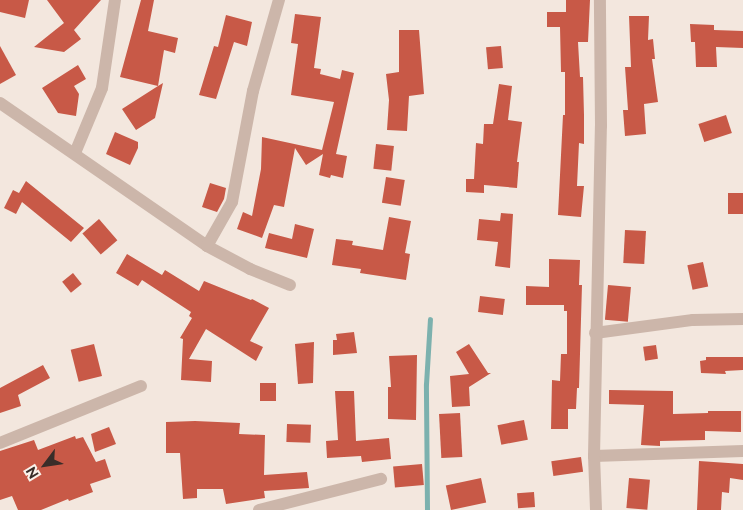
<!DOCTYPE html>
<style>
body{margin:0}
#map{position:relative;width:743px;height:510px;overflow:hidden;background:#f3e7de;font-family:Raleway,sans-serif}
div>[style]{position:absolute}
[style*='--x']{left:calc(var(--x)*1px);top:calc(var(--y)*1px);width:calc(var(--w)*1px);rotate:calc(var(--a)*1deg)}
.stream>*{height:5px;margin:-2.5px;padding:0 2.5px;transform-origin:2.5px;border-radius:2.5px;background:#7cb1ae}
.building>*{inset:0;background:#c85947;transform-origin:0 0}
.street>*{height:12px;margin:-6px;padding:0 6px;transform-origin:6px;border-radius:6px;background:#ccb6aa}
span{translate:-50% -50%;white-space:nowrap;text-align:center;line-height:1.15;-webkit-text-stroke:4.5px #faf2eb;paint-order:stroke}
.north{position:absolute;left:20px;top:440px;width:50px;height:50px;-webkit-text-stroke:4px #faf2eb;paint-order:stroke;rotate:239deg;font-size:14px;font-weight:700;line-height:20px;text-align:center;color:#392d29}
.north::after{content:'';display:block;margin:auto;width:18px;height:22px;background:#392d29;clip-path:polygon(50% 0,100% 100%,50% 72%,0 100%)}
</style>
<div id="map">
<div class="stream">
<div style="--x:427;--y:510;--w:126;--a:-90.5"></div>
<div style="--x:426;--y:384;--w:65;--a:-86.5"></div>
</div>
<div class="building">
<div style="clip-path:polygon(0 0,29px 0,25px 18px,0 12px)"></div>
<div style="clip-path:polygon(47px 0,101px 0,74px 30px,81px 39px,64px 52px,34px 47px,64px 23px)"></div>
<div style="clip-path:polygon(141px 0,154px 0,148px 31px,178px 38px,175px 53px,164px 50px,158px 86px,163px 83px,155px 118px,136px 130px,122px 109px,158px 86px,120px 77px)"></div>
<div style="clip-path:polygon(566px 0,590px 0,588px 42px,578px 42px,580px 77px,583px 77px,584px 115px,584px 144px,579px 143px,577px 186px,584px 186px,581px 217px,558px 215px,563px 115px,565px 115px,565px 72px,561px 72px,560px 27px,547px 27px,547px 12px,566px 12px)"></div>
<div style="clip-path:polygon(295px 14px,321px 17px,314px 68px,321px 69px,320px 74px,340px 79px,342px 70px,354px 73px,336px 154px,347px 156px,343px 178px,331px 175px,330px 178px,319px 175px,323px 154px,306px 165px,295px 148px,284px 207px,274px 205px,262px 238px,237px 229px,243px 212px,252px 216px,261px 169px,262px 137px,322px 150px,334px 102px,291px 95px,298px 44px,291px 43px)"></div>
<div style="clip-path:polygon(226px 15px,252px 22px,247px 46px,234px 42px,216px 99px,199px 95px,214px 46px,218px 47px)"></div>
<div style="clip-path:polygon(629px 16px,649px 16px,648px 40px,653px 39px,655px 59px,652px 59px,658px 102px,644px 104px,646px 134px,625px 136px,623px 110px,628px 110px,625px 67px,631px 67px)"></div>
<div style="clip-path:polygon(690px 24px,714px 25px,714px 30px,743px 31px,743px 48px,716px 47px,717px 67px,696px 67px,695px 42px,691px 42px)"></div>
<div style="clip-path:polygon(399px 30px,419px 30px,424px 94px,409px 96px,407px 131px,387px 130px,389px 100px,386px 74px,399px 72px)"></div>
<div style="clip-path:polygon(0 46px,16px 75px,0 84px)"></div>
<div style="left:501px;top:46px;width:22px;height:15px;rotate:85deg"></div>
<div style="clip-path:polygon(78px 65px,86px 79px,74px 86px,79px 94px,76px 116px,58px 113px,42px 88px)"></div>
<div style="clip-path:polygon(499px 84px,512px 86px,508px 120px,522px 122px,517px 162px,519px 162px,517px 188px,484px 185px,484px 193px,466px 192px,466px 179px,474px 179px,476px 143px,483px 144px,484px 124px,493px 124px)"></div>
<div style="left:726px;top:115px;width:19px;height:29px;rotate:72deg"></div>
<div style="clip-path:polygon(115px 132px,138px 142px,138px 148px,130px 165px,106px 154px)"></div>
<div style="left:376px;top:144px;width:18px;height:25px;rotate:6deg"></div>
<div style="left:386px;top:177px;width:19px;height:26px;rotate:9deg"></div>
<div style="clip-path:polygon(26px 181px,84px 228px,71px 242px,22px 202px,16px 214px,4px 208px,13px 190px,19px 193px)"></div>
<div style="clip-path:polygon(210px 183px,226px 188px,224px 199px,217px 212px,202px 207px)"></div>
<div style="left:728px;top:193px;width:15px;height:21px"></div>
<div style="clip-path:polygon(501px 213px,513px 214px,510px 268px,495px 266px,498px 242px,477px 240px,479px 219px,500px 221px)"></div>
<div style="clip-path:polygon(389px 217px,411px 221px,405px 253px,410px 254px,406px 280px,360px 273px,361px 269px,332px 265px,336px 239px,353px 241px,352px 245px,383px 250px)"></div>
<div style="left:99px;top:219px;width:28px;height:22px;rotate:49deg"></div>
<div style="clip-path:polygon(295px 224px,314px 229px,307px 258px,265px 248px,269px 233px,292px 239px)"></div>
<div style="left:625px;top:230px;width:21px;height:33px;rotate:3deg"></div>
<div style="clip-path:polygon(127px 254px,162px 275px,165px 270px,199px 291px,204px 281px,251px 300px,252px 299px,269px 308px,250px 341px,263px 347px,256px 361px,206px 329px,189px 359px,212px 361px,211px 382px,181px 380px,183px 339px,180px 338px,192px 318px,189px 316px,191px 312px,142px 280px,138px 286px,116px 273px)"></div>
<div style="clip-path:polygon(549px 259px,580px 260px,579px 285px,582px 285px,579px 388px,577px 388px,576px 409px,568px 409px,568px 429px,551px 429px,552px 380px,560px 381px,561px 354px,567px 354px,567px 311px,564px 311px,564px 305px,526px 305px,526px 286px,549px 287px)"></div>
<div style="left:703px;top:262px;width:25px;height:16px;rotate:78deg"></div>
<div style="left:73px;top:273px;width:14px;height:14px;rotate:51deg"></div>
<div style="left:608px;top:285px;width:23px;height:35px;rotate:5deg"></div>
<div style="left:480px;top:296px;width:25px;height:16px;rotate:7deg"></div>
<div style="clip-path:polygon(354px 332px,357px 353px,333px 355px,333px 340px,337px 340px,336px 334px)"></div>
<div style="clip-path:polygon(314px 342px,313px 383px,298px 384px,295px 344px)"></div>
<div style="left:94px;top:344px;width:33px;height:24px;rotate:76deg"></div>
<div style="clip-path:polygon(469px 344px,488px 373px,491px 373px,469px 387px,470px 406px,452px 407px,450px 376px,469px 374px,456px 352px)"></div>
<div style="left:656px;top:345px;width:14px;height:13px;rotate:82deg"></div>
<div style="clip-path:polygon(417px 355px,416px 420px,388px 419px,388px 387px,391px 387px,389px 356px)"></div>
<div style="clip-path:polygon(706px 357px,743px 357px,743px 370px,725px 371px,726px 374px,701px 373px,700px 361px,706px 360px)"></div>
<div style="clip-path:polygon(43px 365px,50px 378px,18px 395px,21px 406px,0 413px,0 388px)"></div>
<div style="left:260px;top:383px;width:16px;height:18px"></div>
<div style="clip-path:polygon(609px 390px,673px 391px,673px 414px,708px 413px,708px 411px,741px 411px,741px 432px,705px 431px,705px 440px,660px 441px,660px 446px,641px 445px,644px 405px,609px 404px)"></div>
<div style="clip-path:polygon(335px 391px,354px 391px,356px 441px,389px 438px,391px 459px,362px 462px,361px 456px,327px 458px,326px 441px,338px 440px)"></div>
<div style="left:460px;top:413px;width:44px;height:21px;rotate:87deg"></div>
<div style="left:524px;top:420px;width:20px;height:27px;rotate:79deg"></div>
<div style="clip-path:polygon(195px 421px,240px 423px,239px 434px,265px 435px,264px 475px,307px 472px,309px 488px,264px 491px,265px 498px,226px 504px,223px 489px,197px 489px,197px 498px,183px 499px,180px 453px,166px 453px,166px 422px)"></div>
<div style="left:287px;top:424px;width:24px;height:18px;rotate:2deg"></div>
<div style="clip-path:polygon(109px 427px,116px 444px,95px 452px,91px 434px)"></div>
<div style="clip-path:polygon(75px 436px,76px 439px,83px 437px,96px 462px,105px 459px,111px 477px,90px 484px,93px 492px,69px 501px,68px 499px,41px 510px,18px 510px,12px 496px,0 500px,0 451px,34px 440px,38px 450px)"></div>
<div style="left:581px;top:457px;width:15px;height:30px;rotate:82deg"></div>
<div style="clip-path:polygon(699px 461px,743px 464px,743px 480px,730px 478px,729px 493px,722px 492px,721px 510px,697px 510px)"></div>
<div style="left:422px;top:464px;width:21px;height:29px;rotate:85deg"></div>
<div style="left:481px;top:478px;width:25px;height:36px;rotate:78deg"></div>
<div style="left:629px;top:478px;width:21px;height:30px;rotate:5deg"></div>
<div style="left:534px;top:492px;width:15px;height:17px;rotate:86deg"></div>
</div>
<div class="street">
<div style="--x:0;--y:103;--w:252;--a:34.6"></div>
<div style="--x:207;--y:246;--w:49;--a:28.1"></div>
<div style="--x:250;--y:269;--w:43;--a:21.8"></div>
<div style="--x:75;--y:153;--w:70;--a:-67.4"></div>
<div style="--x:102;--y:88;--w:89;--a:-81.6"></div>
<div style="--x:207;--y:246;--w:51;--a:-60.4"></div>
<div style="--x:232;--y:202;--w:113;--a:-79.3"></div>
<div style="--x:253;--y:91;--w:95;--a:-74.1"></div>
<div style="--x:595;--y:333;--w:99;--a:-7.6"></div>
<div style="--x:693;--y:320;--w:50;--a:-1.1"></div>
<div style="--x:0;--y:443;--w:152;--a:-22"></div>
<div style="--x:594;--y:456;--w:149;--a:-1.9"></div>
<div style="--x:259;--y:510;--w:126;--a:-14.3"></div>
<div style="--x:596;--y:510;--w:54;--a:-92.1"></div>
<div style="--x:594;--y:456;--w:330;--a:-88.8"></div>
<div style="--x:601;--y:126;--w:126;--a:-90.5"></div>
</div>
<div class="north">N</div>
</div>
